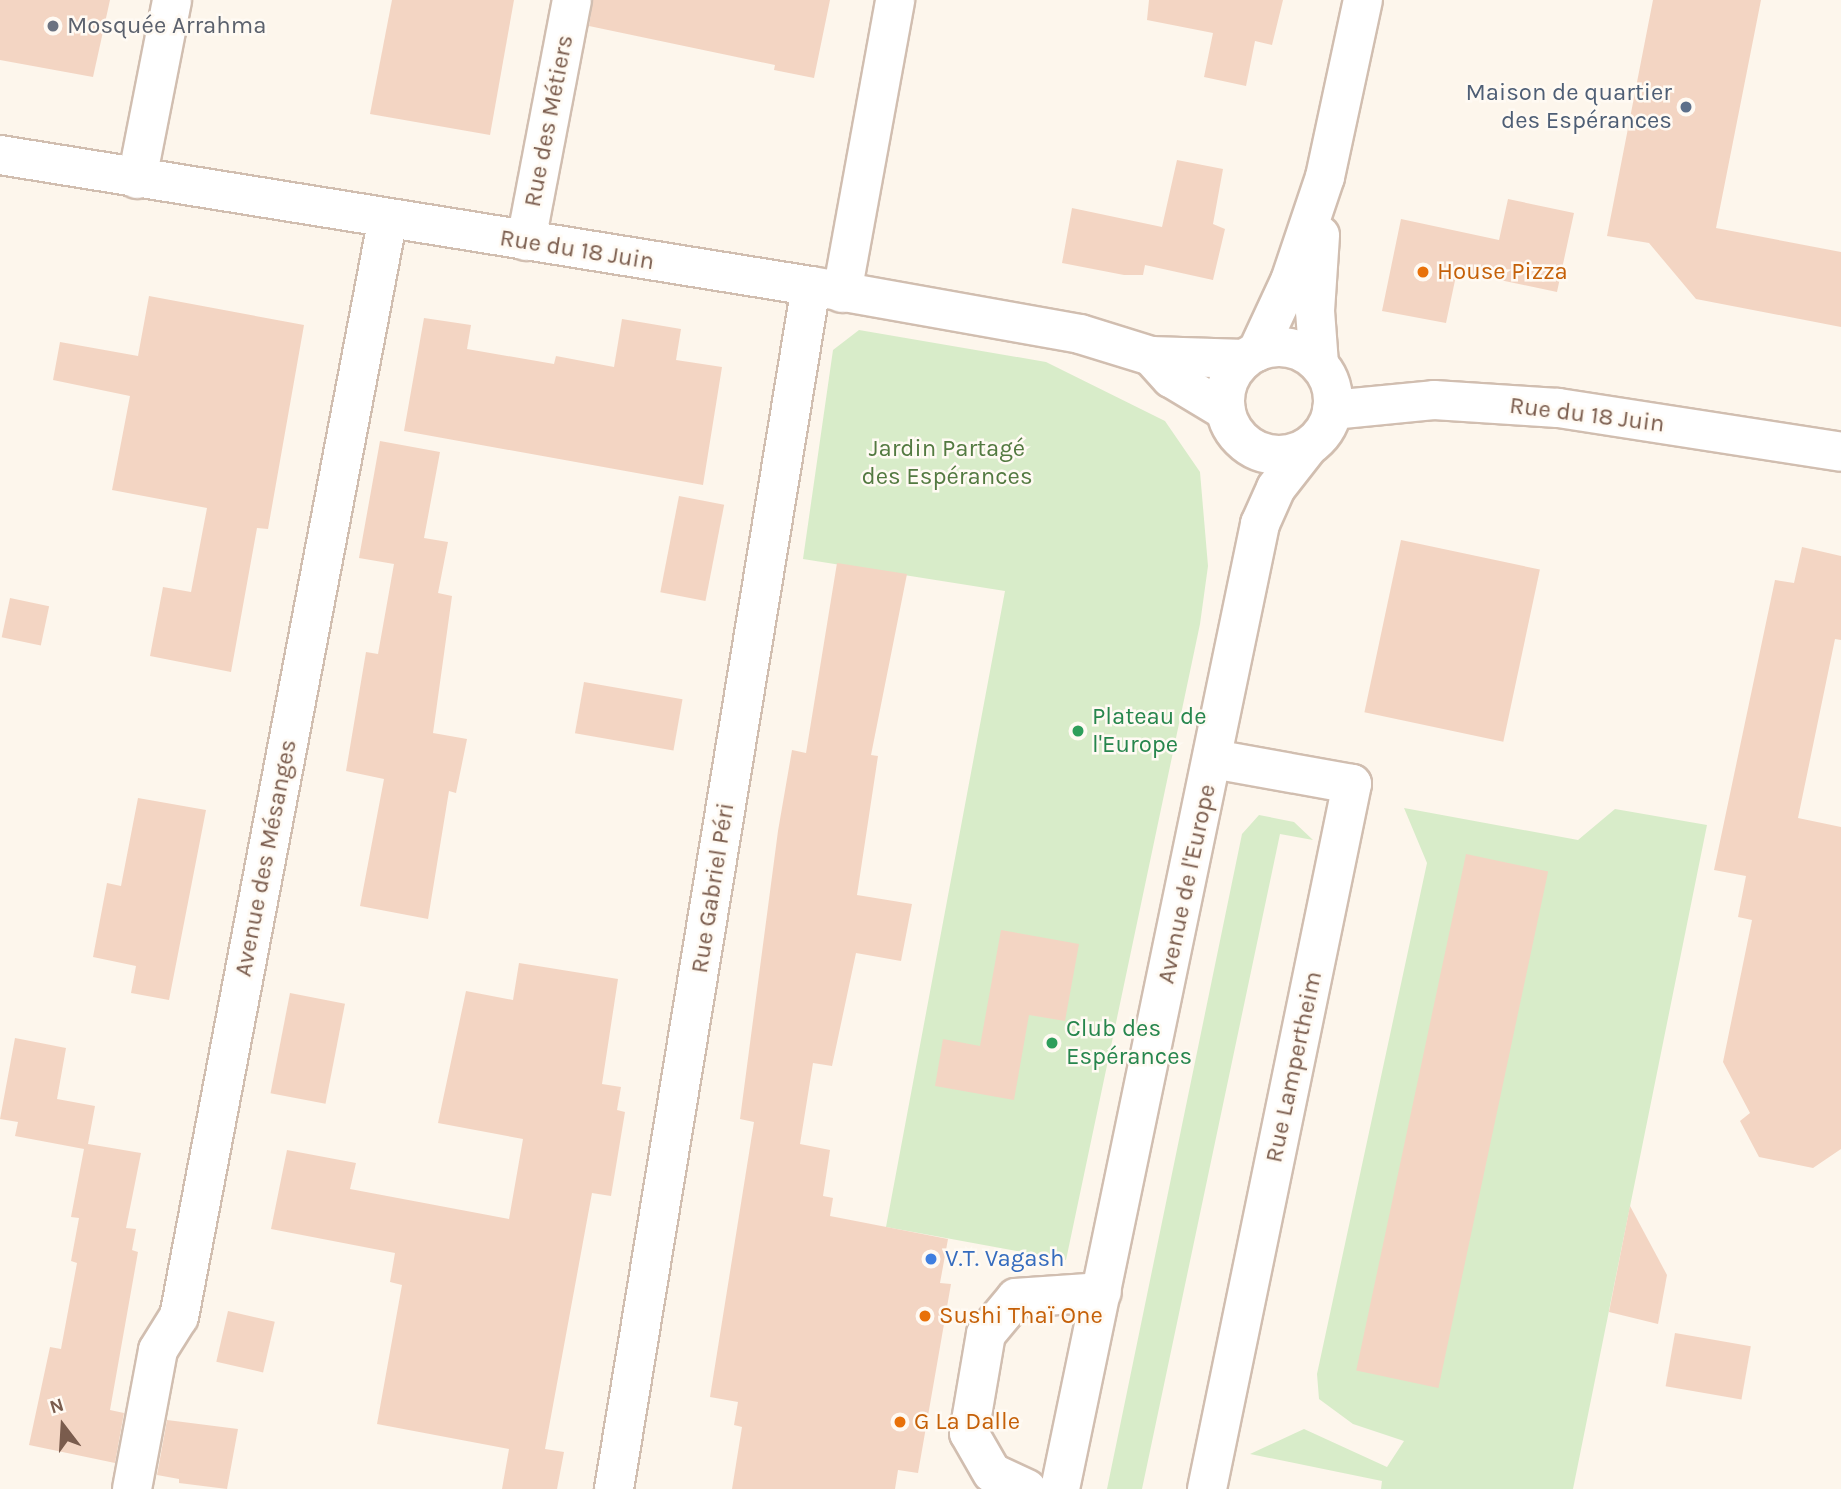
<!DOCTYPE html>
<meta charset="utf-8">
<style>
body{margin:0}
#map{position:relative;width:1841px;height:1489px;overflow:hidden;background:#fdf6ec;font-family:Karla,sans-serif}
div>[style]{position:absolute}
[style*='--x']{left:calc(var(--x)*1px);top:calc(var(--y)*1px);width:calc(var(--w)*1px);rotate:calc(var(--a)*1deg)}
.green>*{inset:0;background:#d8ecc9}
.building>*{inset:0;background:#f3d5c3;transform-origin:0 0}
.roads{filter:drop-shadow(2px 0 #d1beb0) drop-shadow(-2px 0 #d1beb0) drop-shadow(0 2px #d1beb0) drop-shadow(0 -2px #d1beb0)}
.minor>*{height:38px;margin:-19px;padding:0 19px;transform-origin:19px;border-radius:19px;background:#fff}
.minor>.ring{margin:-19px;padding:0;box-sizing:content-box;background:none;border:38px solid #fff;border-radius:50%}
.dots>*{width:19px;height:19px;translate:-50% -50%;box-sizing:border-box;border:4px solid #fffaf3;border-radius:50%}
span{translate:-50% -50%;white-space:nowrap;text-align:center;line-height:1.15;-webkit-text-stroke:5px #fffaf3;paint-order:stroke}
.worship-label{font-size:24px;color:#5b616d}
.left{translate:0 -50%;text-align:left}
.service-label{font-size:24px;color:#4e5e75}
.right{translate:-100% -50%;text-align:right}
.street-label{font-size:24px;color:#7a5c4d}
.food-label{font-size:24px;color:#c56008}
.park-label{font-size:24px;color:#537a41}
.leisure-label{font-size:24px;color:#27864d}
.shop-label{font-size:24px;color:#366cbe}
.north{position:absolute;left:28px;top:1391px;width:70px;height:70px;-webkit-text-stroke:5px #fffaf3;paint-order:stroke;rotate:343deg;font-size:19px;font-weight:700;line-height:28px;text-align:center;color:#7a5c4d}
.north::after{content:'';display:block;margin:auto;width:24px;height:32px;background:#7a5c4d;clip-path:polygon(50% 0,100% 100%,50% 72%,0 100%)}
</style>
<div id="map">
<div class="green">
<div style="clip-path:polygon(859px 330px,1046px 362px,1165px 421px,1200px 472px,1208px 566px,1200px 624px,1066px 1260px,886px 1227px,1005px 591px,803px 559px,833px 350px)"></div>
<div style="clip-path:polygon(1404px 808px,1578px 840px,1615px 809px,1707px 825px,1573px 1489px,1381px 1489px,1382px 1481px,1250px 1454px,1304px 1429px,1387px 1467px,1404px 1441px,1353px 1424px,1319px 1399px,1317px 1374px,1427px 863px)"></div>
<div style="clip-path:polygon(1259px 815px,1294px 822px,1313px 840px,1280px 834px,1142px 1489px,1107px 1489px,1242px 834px)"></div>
</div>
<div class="building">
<div style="clip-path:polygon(0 0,110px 0,93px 77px,0 60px)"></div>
<div style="clip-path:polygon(392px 0,514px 0,490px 135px,370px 114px)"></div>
<div style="clip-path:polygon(593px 0,830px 0,814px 78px,774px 70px,775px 65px,589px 26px)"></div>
<div style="clip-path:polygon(1149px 0,1283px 0,1272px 45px,1255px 41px,1246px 86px,1204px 77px,1213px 33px,1147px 20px)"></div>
<div style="clip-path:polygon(1653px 0,1761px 0,1716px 228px,1841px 252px,1841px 327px,1696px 299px,1649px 243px,1607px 236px)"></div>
<div style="clip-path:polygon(1177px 160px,1223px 169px,1213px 224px,1225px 229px,1213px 280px,1145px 265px,1143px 275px,1124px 275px,1062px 263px,1072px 208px,1162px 227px)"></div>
<div style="clip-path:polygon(1508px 199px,1574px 213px,1557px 292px,1457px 271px,1446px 323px,1382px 311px,1401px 219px,1499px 240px)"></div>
<div style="clip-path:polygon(149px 296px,304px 325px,268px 529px,257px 528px,231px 672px,150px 656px,163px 587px,191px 592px,207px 508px,112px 490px,130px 396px,53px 380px,60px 342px,138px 356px)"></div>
<div style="clip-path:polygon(424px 318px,471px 325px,467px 349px,554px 364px,556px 356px,614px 367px,622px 319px,681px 329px,676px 360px,722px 367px,703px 485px,404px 431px)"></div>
<div style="clip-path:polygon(380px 441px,440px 452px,424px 538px,448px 542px,438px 593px,452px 596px,433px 733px,467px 739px,456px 793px,449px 791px,428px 919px,360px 906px,384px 779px,346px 771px,366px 652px,378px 654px,394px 564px,359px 558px)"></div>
<div style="left:679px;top:496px;width:46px;height:98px;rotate:11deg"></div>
<div style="left:1401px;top:540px;width:142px;height:176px;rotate:12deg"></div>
<div style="clip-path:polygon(1802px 547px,1841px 556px,1841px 640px,1835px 639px,1798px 818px,1841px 827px,1841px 1149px,1813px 1168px,1759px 1157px,1740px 1121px,1750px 1113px,1723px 1062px,1752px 920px,1738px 917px,1746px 876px,1714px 870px,1775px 580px,1794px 583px)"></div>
<div style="clip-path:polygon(837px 563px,907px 574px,871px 755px,878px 756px,857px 895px,912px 904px,901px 961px,856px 953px,832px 1066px,813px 1063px,800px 1144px,830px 1150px,823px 1196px,833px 1198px,830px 1216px,948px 1239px,940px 1283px,951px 1284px,918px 1473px,898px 1470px,895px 1489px,732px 1489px,742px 1427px,734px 1425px,738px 1402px,710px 1397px,754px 1122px,740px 1119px,778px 831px,792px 750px,806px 753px)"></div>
<div style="left:10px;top:598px;width:40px;height:40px;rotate:12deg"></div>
<div style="left:584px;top:682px;width:100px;height:52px;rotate:10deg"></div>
<div style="clip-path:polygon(138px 798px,206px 810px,169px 1000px,131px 993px,136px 966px,93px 957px,107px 883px,121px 886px)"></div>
<div style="left:1466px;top:854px;width:84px;height:528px;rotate:12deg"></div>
<div style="clip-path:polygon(1001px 930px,1079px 944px,1065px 1021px,1029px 1015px,1014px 1100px,935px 1086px,943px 1039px,980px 1046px)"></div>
<div style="clip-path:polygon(519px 963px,618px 979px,602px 1084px,621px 1087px,617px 1110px,625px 1112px,611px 1196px,592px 1193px,545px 1449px,564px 1452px,557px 1489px,502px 1489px,509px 1449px,377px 1424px,402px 1285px,390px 1282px,395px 1253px,271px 1229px,287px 1150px,356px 1163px,350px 1189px,509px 1219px,523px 1139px,438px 1123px,466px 991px,513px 1000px)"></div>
<div style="left:290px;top:993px;width:56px;height:102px;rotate:11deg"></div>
<div style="clip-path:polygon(15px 1038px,66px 1048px,57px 1099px,95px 1106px,88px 1144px,141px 1153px,126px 1228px,136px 1229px,132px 1250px,138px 1252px,110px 1410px,124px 1413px,115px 1463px,29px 1445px,50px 1347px,61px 1349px,77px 1263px,71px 1261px,79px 1218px,71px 1217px,84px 1149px,15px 1136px,18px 1122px,0 1119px)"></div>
<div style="clip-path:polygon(1630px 1206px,1667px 1275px,1658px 1324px,1609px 1312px)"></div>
<div style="left:228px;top:1311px;width:48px;height:52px;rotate:13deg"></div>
<div style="left:1675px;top:1333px;width:77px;height:54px;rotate:10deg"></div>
<div style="clip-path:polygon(167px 1420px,238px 1429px,227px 1489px,179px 1483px,179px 1479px,157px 1475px)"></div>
</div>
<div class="roads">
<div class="minor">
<div style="--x:0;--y:155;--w:822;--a:9.18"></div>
<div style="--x:811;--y:286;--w:273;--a:10.1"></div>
<div style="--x:1080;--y:334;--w:74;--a:17.2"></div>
<div style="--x:1151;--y:356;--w:94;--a:1.8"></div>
<div style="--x:137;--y:179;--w:182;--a:-78.9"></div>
<div style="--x:526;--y:241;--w:245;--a:-79.2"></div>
<div style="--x:842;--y:293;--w:298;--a:-79.7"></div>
<div class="ring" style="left:1225px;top:347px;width:70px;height:70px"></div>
<div style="--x:1257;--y:352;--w:78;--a:-65.1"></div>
<div style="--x:1290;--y:281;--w:110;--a:-71.4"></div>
<div style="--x:1325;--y:177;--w:181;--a:-77.9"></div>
<div style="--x:1151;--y:356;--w:30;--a:48"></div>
<div style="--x:1171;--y:378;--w:64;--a:31"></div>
<div style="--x:1319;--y:364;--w:53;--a:-94.3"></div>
<div style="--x:1315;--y:311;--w:76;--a:-86.2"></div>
<div style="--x:1332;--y:410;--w:102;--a:-5.6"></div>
<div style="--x:1434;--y:400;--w:124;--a:3.7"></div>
<div style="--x:1558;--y:408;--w:286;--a:8.8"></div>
<div style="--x:132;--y:1489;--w:141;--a:-79.4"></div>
<div style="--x:158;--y:1350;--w:39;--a:-58"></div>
<div style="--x:179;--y:1317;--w:1115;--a:-79.24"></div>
<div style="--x:614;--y:1489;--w:1219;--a:-80.7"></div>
<div style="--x:1027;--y:1489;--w:38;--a:-155"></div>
<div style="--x:992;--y:1473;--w:46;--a:-119.9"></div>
<div style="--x:969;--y:1433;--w:100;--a:-80.3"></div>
<div style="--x:986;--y:1334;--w:47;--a:-50.2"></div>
<div style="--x:1016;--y:1298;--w:86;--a:-4"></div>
<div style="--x:1060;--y:1489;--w:986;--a:-78.29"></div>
<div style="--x:1260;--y:524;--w:39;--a:-66"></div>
<div style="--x:1276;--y:488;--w:52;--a:-52"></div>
<div style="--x:1207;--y:1489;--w:720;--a:-78.38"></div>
<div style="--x:1352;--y:784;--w:141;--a:-169.8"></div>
</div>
</div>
<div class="dots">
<div style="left:53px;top:26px;background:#6b7280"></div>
<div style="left:1686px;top:107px;background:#5c6f8a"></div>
<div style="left:1423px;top:272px;background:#e8710a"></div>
<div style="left:1078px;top:731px;background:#2e9e5b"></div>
<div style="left:1052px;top:1043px;background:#2e9e5b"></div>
<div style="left:931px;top:1259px;background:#3f7fe0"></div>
<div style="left:925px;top:1316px;background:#e8710a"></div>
<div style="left:900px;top:1422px;background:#e8710a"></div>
</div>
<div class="worship-label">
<span class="left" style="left:67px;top:26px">Mosquée Arrahma</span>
</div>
<div class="service-label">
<span class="right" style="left:1672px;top:107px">Maison de quartier<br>des Espérances</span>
</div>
<div class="street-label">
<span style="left:549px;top:121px;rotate:-79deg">Rue des Métiers</span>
<span style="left:577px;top:250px;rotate:9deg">Rue du 18 Juin</span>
<span style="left:1587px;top:415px;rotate:7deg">Rue du 18 Juin</span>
<span style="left:266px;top:858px;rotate:-79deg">Avenue des Mésanges</span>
<span style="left:1187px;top:884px;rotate:-78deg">Avenue de l'Europe</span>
<span style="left:713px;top:888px;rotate:-81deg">Rue Gabriel Péri</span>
<span style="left:1294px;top:1067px;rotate:-78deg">Rue Lampertheim</span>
</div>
<div class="food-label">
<span class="left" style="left:1437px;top:272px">House Pizza</span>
<span class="left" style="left:939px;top:1316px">Sushi Thaï One</span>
<span class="left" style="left:914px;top:1422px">G La Dalle</span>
</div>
<div class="park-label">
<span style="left:947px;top:463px">Jardin Partagé<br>des Espérances</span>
</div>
<div class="leisure-label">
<span class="left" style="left:1092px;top:731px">Plateau de<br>l'Europe</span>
<span class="left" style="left:1066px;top:1043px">Club des<br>Espérances</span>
</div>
<div class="shop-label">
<span class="left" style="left:945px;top:1259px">V.T. Vagash</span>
</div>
<div class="north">N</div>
</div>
